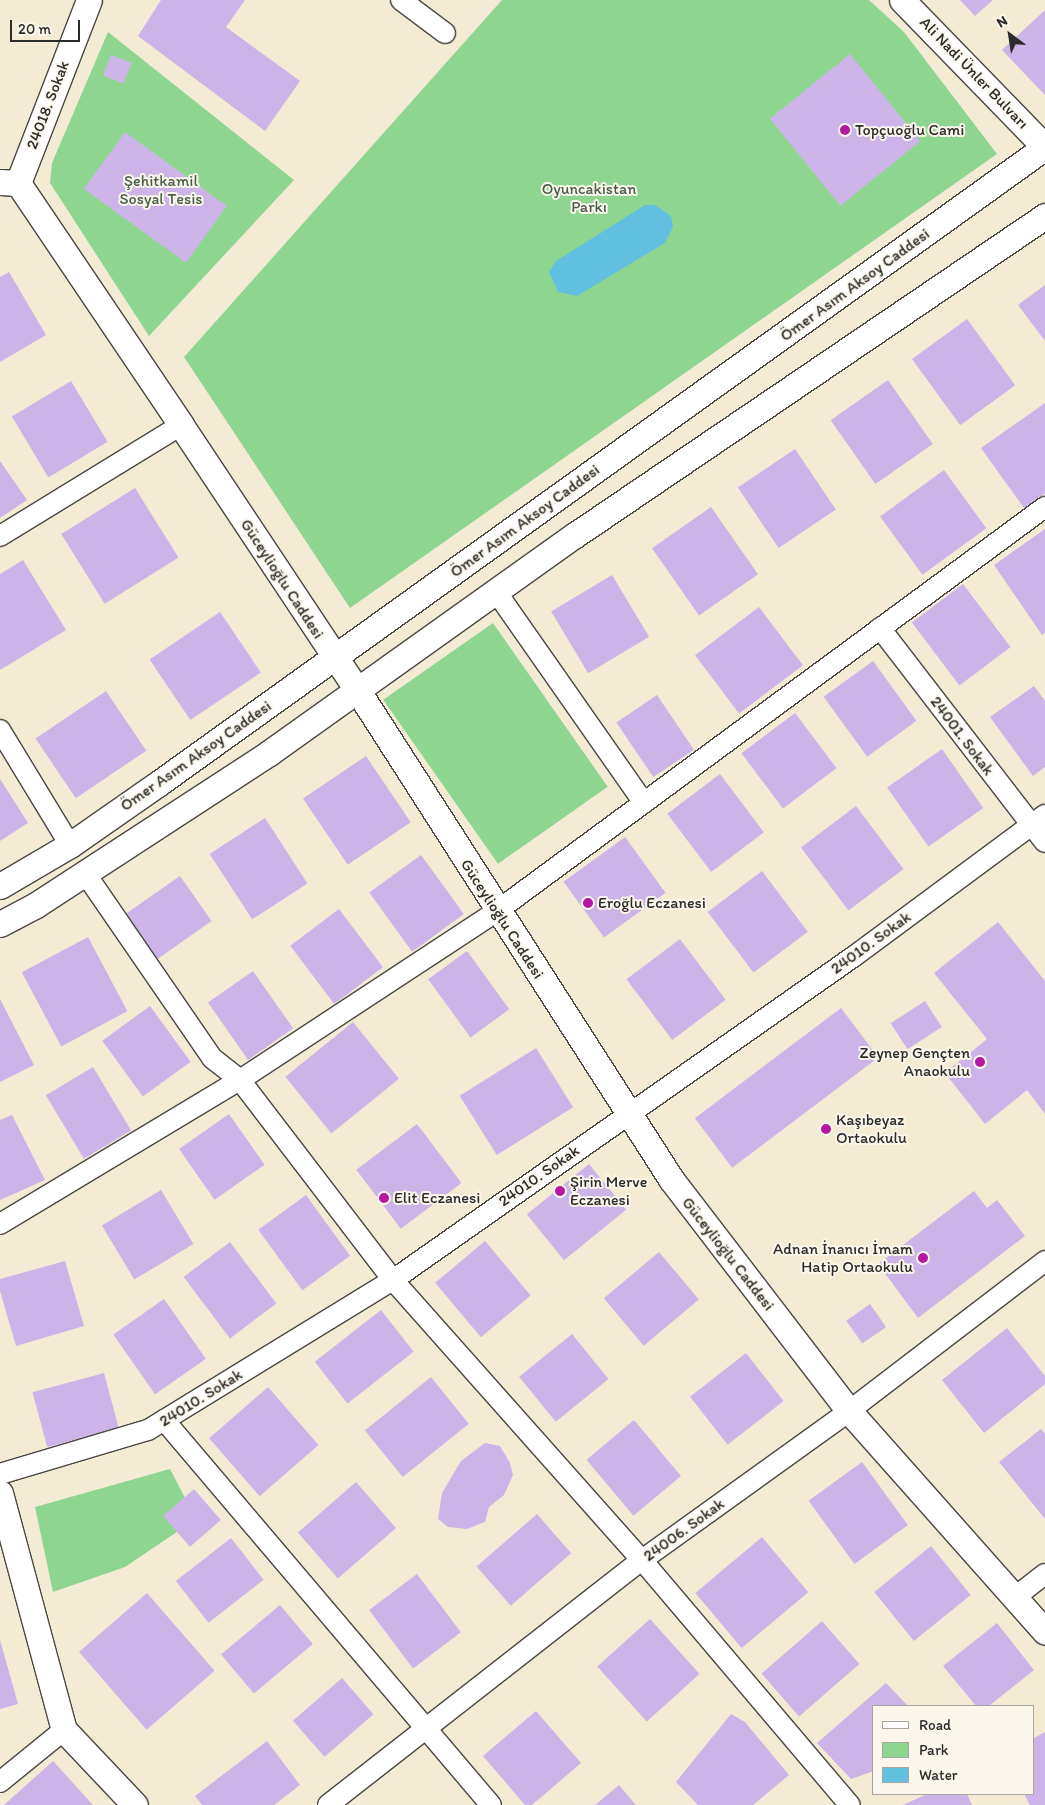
<!DOCTYPE html>
<meta charset="utf-8">
<style>
body{margin:0}
#map{position:relative;width:1045px;height:1805px;overflow:hidden;background:#f4ebd5;font-family:Itim,sans-serif}
div>[style]{position:absolute}
[style*='--x']{left:calc(var(--x)*1px);top:calc(var(--y)*1px);width:calc(var(--w)*1px);rotate:calc(var(--a)*1deg)}
.green>*{inset:0;background:#8ed690;transform-origin:0 0}
.water>*{inset:0;background:#62c1e0}
.building>*{inset:0;background:#ccb4e8;transform-origin:0 0}
.roads{filter:drop-shadow(1px 0 #494844) drop-shadow(-1px 0 #494844) drop-shadow(0 1px #494844) drop-shadow(0 -1px #494844)}
.minor>*{height:20px;margin:-10px;padding:0 10px;transform-origin:10px;border-radius:10px;background:#fff}
.tertiary>*{height:25px;margin:-12.5px;padding:0 12.5px;transform-origin:12.5px;border-radius:12.5px;background:#fff}
.dots>*{width:14px;height:14px;translate:-50% -50%;box-sizing:border-box;border:2px solid #fbf7ec;border-radius:50%}
span{translate:-50% -50%;white-space:nowrap;text-align:center;line-height:1.15;-webkit-text-stroke:4px #fbf7ec;paint-order:stroke}
.street-label{font-size:16px;color:#2b2b2b}
.poi-label{font-size:16px;color:#2b2b2b}
.left{translate:0 -50%;text-align:left}
.right{translate:-100% -50%;text-align:right}
.park-label{font-size:16px;color:#495e49}
.legend{position:absolute;left:872px;top:1705px;width:162px;height:90px;box-sizing:border-box;background:#fbf7ec;border:1px solid #a8a59f;margin:0;padding:6px 9px;list-style:none;font-size:15px;color:#2b2b2b}
.legend li{display:flex;align-items:center;gap:10px;height:25px}
.legend b{width:25px;border:1px solid #a8a59f}
.north{position:absolute;left:985px;top:10px;width:50px;height:50px;-webkit-text-stroke:4px #fbf7ec;paint-order:stroke;rotate:329deg;font-size:14px;font-weight:700;line-height:20px;text-align:center;color:#2b2b2b}
.north::after{content:'';display:block;margin:auto;width:18px;height:22px;background:#2b2b2b;clip-path:polygon(50% 0,100% 100%,50% 72%,0 100%)}
.scale{position:absolute;left:10px;top:20px;width:70px;height:22px;box-sizing:border-box;border:2px solid #2b2b2b;border-top:0;padding-left:6px;font-size:15px;line-height:18px;white-space:nowrap;color:#2b2b2b;-webkit-text-stroke:4px #fbf7ec;paint-order:stroke}
</style>
<div id="map">
<div class="green">
<div style="clip-path:polygon(502px 0,869px 0,904px 32px,997px 154px,350px 608px,184px 357px)"></div>
<div style="clip-path:polygon(108px 32px,294px 180px,149px 336px,50px 183px,52px 163px)"></div>
<div style="left:493px;top:623px;width:200px;height:134px;rotate:55deg"></div>
<div style="clip-path:polygon(170px 1469px,196px 1519px,125px 1567px,53px 1592px,35px 1507px)"></div>
</div>
<div class="water">
<div style="clip-path:polygon(645px 205px,655px 205px,671px 216px,673px 227px,665px 243px,577px 296px,558px 292px,549px 272px,556px 261px)"></div>
</div>
<div class="building">
<div style="clip-path:polygon(161px 0,245px 0,226px 27px,300px 81px,265px 131px,138px 36px)"></div>
<div style="clip-path:polygon(960px 0,993px 0,975px 16px)"></div>
<div style="clip-path:polygon(1045px 10px,1045px 95px,1002px 50px)"></div>
<div style="left:850px;top:54px;width:112px;height:103px;rotate:51deg"></div>
<div style="left:111px;top:55px;width:22px;height:22px;rotate:21deg"></div>
<div style="left:125px;top:132px;width:126px;height:70px;rotate:36deg"></div>
<div style="clip-path:polygon(9px 272px,46px 335px,0 362px,0 277px)"></div>
<div style="clip-path:polygon(1045px 285px,1045px 341px,1018px 305px)"></div>
<div style="left:967px;top:319px;width:82px;height:68px;rotate:54deg"></div>
<div style="left:888px;top:380px;width:78px;height:70px;rotate:55deg"></div>
<div style="left:71px;top:381px;width:71px;height:69px;rotate:59deg"></div>
<div style="clip-path:polygon(1045px 403px,1045px 493px,1024px 508px,981px 448px)"></div>
<div style="left:795px;top:449px;width:73px;height:69px;rotate:56deg"></div>
<div style="clip-path:polygon(0 461px,27px 500px,0 518px)"></div>
<div style="left:944px;top:470px;width:72px;height:79px;rotate:54deg"></div>
<div style="left:135px;top:488px;width:82px;height:87px;rotate:58deg"></div>
<div style="left:711px;top:507px;width:82px;height:72px;rotate:55deg"></div>
<div style="clip-path:polygon(1045px 529px,1045px 633px,1042px 635px,994px 565px)"></div>
<div style="clip-path:polygon(23px 560px,66px 630px,0 670px,0 574px)"></div>
<div style="left:612px;top:575px;width:72px;height:71px;rotate:59deg"></div>
<div style="left:963px;top:584px;width:79px;height:64px;rotate:53deg"></div>
<div style="left:759px;top:607px;width:73px;height:80px;rotate:53deg"></div>
<div style="left:220px;top:612px;width:73px;height:85px;rotate:56deg"></div>
<div style="left:873px;top:661px;width:74px;height:61px;rotate:54deg"></div>
<div style="clip-path:polygon(1034px 686px,1045px 701px,1045px 767px,1033px 776px,990px 717px)"></div>
<div style="left:106px;top:691px;width:72px;height:85px;rotate:56deg"></div>
<div style="left:657px;top:695px;width:66px;height:49px;rotate:56deg"></div>
<div style="left:795px;top:713px;width:69px;height:67px;rotate:53deg"></div>
<div style="left:942px;top:749px;width:72px;height:67px;rotate:55deg"></div>
<div style="left:366px;top:756px;width:80px;height:76px;rotate:56deg"></div>
<div style="left:720px;top:774px;width:73px;height:66px;rotate:53deg"></div>
<div style="clip-path:polygon(0 779px,28px 823px,0 841px)"></div>
<div style="left:856px;top:806px;width:79px;height:69px;rotate:53deg"></div>
<div style="left:265px;top:818px;width:78px;height:66px;rotate:57deg"></div>
<div style="left:625px;top:837px;width:69px;height:76px;rotate:54deg"></div>
<div style="left:421px;top:855px;width:73px;height:64px;rotate:54deg"></div>
<div style="left:762px;top:871px;width:76px;height:68px;rotate:53deg"></div>
<div style="left:180px;top:876px;width:55px;height:66px;rotate:55deg"></div>
<div style="left:339px;top:909px;width:73px;height:61px;rotate:53deg"></div>
<div style="clip-path:polygon(998px 922px,1045px 981px,1045px 1114px,1027px 1090px,985px 1124px,945px 1073px,987px 1039px,934px 973px)"></div>
<div style="left:88px;top:937px;width:84px;height:75px;rotate:62deg"></div>
<div style="left:680px;top:939px;width:76px;height:67px;rotate:53deg"></div>
<div style="left:467px;top:951px;width:72px;height:48px;rotate:54deg"></div>
<div style="left:253px;top:971px;width:70px;height:55px;rotate:55deg"></div>
<div style="clip-path:polygon(0 999px,34px 1065px,0 1082px)"></div>
<div style="left:925px;top:1001px;width:31px;height:41px;rotate:57deg"></div>
<div style="left:150px;top:1006px;width:69px;height:59px;rotate:54deg"></div>
<div style="left:841px;top:1008px;width:62px;height:183px;rotate:53deg"></div>
<div style="left:353px;top:1022px;width:73px;height:87px;rotate:51deg"></div>
<div style="left:536px;top:1048px;width:70px;height:90px;rotate:58deg"></div>
<div style="left:93px;top:1067px;width:74px;height:55px;rotate:59deg"></div>
<div style="left:229px;top:1114px;width:62px;height:61px;rotate:55deg"></div>
<div style="clip-path:polygon(12px 1115px,45px 1180px,0 1200px,0 1120px)"></div>
<div style="left:417px;top:1124px;width:74px;height:76px;rotate:53deg"></div>
<div style="left:589px;top:1164px;width:59px;height:80px;rotate:51deg"></div>
<div style="left:161px;top:1190px;width:63px;height:69px;rotate:59deg"></div>
<div style="clip-path:polygon(974px 1191px,987px 1208px,997px 1200px,1025px 1236px,918px 1318px,878px 1264px)"></div>
<div style="left:306px;top:1195px;width:75px;height:59px;rotate:54deg"></div>
<div style="left:485px;top:1241px;width:71px;height:65px;rotate:50deg"></div>
<div style="left:230px;top:1242px;width:77px;height:58px;rotate:53deg"></div>
<div style="left:659px;top:1252px;width:62px;height:72px;rotate:50deg"></div>
<div style="clip-path:polygon(65px 1261px,84px 1326px,16px 1346px,0 1291px,0 1279px)"></div>
<div style="left:164px;top:1299px;width:73px;height:62px;rotate:55deg"></div>
<div style="left:870px;top:1304px;width:28px;height:29px;rotate:55deg"></div>
<div style="left:381px;top:1310px;width:53px;height:84px;rotate:52deg"></div>
<div style="clip-path:polygon(1007px 1328px,1045px 1376px,1045px 1384px,984px 1433px,942px 1380px)"></div>
<div style="left:572px;top:1334px;width:58px;height:68px;rotate:51deg"></div>
<div style="left:746px;top:1353px;width:61px;height:71px;rotate:52deg"></div>
<div style="left:104px;top:1373px;width:57px;height:74px;rotate:75deg"></div>
<div style="left:431px;top:1377px;width:60px;height:85px;rotate:51deg"></div>
<div style="left:268px;top:1387px;width:77px;height:78px;rotate:49deg"></div>
<div style="left:634px;top:1420px;width:73px;height:62px;rotate:50deg"></div>
<div style="clip-path:polygon(1041px 1429px,1045px 1434px,1045px 1519px,999px 1462px)"></div>
<div style="clip-path:polygon(485px 1443px,500px 1446px,510px 1463px,513px 1475px,504px 1495px,489px 1507px,485px 1522px,467px 1529px,448px 1527px,438px 1519px,442px 1493px,461px 1461px)"></div>
<div style="left:862px;top:1462px;width:78px;height:66px;rotate:54deg"></div>
<div style="left:356px;top:1482px;width:61px;height:77px;rotate:49deg"></div>
<div style="left:194px;top:1489px;width:41px;height:41px;rotate:49deg"></div>
<div style="left:537px;top:1514px;width:52px;height:80px;rotate:49deg"></div>
<div style="left:762px;top:1537px;width:72px;height:87px;rotate:50deg"></div>
<div style="left:231px;top:1538px;width:53px;height:70px;rotate:52deg"></div>
<div style="left:931px;top:1546px;width:63px;height:73px;rotate:51deg"></div>
<div style="left:417px;top:1574px;width:73px;height:60px;rotate:53deg"></div>
<div style="left:147px;top:1593px;width:103px;height:90px;rotate:49deg"></div>
<div style="left:280px;top:1605px;width:51px;height:77px;rotate:50deg"></div>
<div style="left:650px;top:1619px;width:74px;height:71px;rotate:48deg"></div>
<div style="left:822px;top:1621px;width:57px;height:80px;rotate:49deg"></div>
<div style="clip-path:polygon(997px 1623px,1034px 1670px,989px 1706px,976px 1706px,943px 1666px)"></div>
<div style="clip-path:polygon(0 1640px,18px 1704px,0 1709px)"></div>
<div style="left:342px;top:1678px;width:48px;height:65px;rotate:49deg"></div>
<div style="clip-path:polygon(886px 1683px,908px 1706px,874px 1706px,874px 1771px,851px 1779px,817px 1743px)"></div>
<div style="clip-path:polygon(536px 1711px,581px 1763px,532px 1805px,525px 1805px,483px 1756px)"></div>
<div style="clip-path:polygon(731px 1714px,745px 1722px,789px 1775px,753px 1805px,698px 1805px,676px 1782px)"></div>
<div style="clip-path:polygon(1045px 1732px,1045px 1805px,1030px 1805px,1024px 1794px,1034px 1794px,1034px 1738px)"></div>
<div style="clip-path:polygon(267px 1741px,300px 1785px,274px 1805px,202px 1805px,195px 1796px)"></div>
<div style="clip-path:polygon(53px 1761px,93px 1805px,4px 1805px)"></div>
<div style="clip-path:polygon(619px 1785px,636px 1805px,595px 1805px)"></div>
<div style="clip-path:polygon(927px 1794px,967px 1794px,972px 1805px,903px 1805px)"></div>
</div>
<div class="roads">
<div class="minor">
<div style="--x:401;--y:0;--w:55;--a:36.9"></div>
<div style="--x:0;--y:536;--w:212;--a:-31.5"></div>
<div style="--x:497;--y:593;--w:256;--a:55"></div>
<div style="--x:880;--y:628;--w:270;--a:52.4"></div>
<div style="--x:0;--y:730;--w:135;--a:58.7"></div>
<div style="--x:85;--y:873;--w:224;--a:55.5"></div>
<div style="--x:212;--y:1058;--w:36;--a:38"></div>
<div style="--x:240;--y:1080;--w:252;--a:52.6"></div>
<div style="--x:393;--y:1280;--w:375;--a:48.4"></div>
<div style="--x:642;--y:1560;--w:321;--a:49.7"></div>
<div style="--x:0;--y:1224;--w:280;--a:-31"></div>
<div style="--x:240;--y:1080;--w:308;--a:-33.3"></div>
<div style="--x:497;--y:911;--w:681;--a:-36.4"></div>
<div style="--x:164;--y:1420;--w:505;--a:49.66"></div>
<div style="--x:0;--y:1474;--w:154;--a:-16.6"></div>
<div style="--x:148;--y:1430;--w:287;--a:-31.5"></div>
<div style="--x:393;--y:1280;--w:562;--a:-35.08"></div>
<div style="--x:853;--y:957;--w:239;--a:-36.5"></div>
<div style="--x:1014;--y:1598;--w:39;--a:-38"></div>
<div style="--x:0;--y:1782;--w:82;--a:-39.1"></div>
<div style="--x:328;--y:1805;--w:398;--a:-38"></div>
<div style="--x:642;--y:1560;--w:255;--a:-35.7"></div>
<div style="--x:849;--y:1411;--w:247;--a:-37.4"></div>
</div>
<div class="tertiary">
<div style="--x:902;--y:0;--w:205;--a:45.8"></div>
<div style="--x:0;--y:182;--w:18;--a:3"></div>
<div style="--x:18;--y:183;--w:292;--a:56"></div>
<div style="--x:181;--y:425;--w:320;--a:56.4"></div>
<div style="--x:358;--y:691;--w:580;--a:57.32"></div>
<div style="--x:671;--y:1179;--w:292;--a:52.5"></div>
<div style="--x:849;--y:1411;--w:295;--a:48.4"></div>
<div style="--x:18;--y:183;--w:196;--a:-68.8"></div>
<div style="--x:0;--y:886;--w:81;--a:-30.4"></div>
<div style="--x:70;--y:845;--w:108;--a:-34.9"></div>
<div style="--x:159;--y:783;--w:1091;--a:-35.67"></div>
<div style="--x:0;--y:924;--w:41;--a:-27.8"></div>
<div style="--x:36;--y:905;--w:278;--a:-33.1"></div>
<div style="--x:269;--y:753;--w:376;--a:-35.5"></div>
<div style="--x:575;--y:535;--w:568;--a:-34.17"></div>
<div style="--x:0;--y:1493;--w:245;--a:74.9"></div>
<div style="--x:64;--y:1730;--w:103;--a:46.6"></div>
</div>
</div>
<div class="dots">
<div style="left:845px;top:130px;background:#b5179e"></div>
<div style="left:588px;top:903px;background:#b5179e"></div>
<div style="left:980px;top:1062px;background:#b5179e"></div>
<div style="left:826px;top:1129px;background:#b5179e"></div>
<div style="left:560px;top:1191px;background:#b5179e"></div>
<div style="left:384px;top:1198px;background:#b5179e"></div>
<div style="left:923px;top:1258px;background:#b5179e"></div>
</div>
<div class="street-label">
<span style="left:974px;top:73px;rotate:46deg">Ali Nadi Ünler Bulvarı</span>
<span style="left:48px;top:105px;rotate:-69deg">24018. Sokak</span>
<span style="left:855px;top:285px;rotate:-36deg">Ömer Asım Aksoy Caddesi</span>
<span style="left:525px;top:521px;rotate:-36deg">Ömer Asım Aksoy Caddesi</span>
<span style="left:282px;top:579px;rotate:57deg">Güceylioğlu Caddesi</span>
<span style="left:962px;top:736px;rotate:53deg">24001. Sokak</span>
<span style="left:196px;top:756px;rotate:-35deg">Ömer Asım Aksoy Caddesi</span>
<span style="left:502px;top:919px;rotate:57deg">Güceylioğlu Caddesi</span>
<span style="left:871px;top:943px;rotate:-36deg">24010. Sokak</span>
<span style="left:539px;top:1176px;rotate:-35deg">24010. Sokak</span>
<span style="left:728px;top:1254px;rotate:52deg">Güceylioğlu Caddesi</span>
<span style="left:201px;top:1398px;rotate:-32deg">24010. Sokak</span>
<span style="left:684px;top:1530px;rotate:-36deg">24006. Sokak</span>
</div>
<div class="poi-label">
<span class="left" style="left:855px;top:130px">Topçuoğlu Cami</span>
<span class="left" style="left:598px;top:903px">Eroğlu Eczanesi</span>
<span class="right" style="left:970px;top:1062px">Zeynep Gençten<br>Anaokulu</span>
<span class="left" style="left:836px;top:1129px">Kaşıbeyaz<br>Ortaokulu</span>
<span class="left" style="left:570px;top:1191px">Şirin Merve<br>Eczanesi</span>
<span class="left" style="left:394px;top:1198px">Elit Eczanesi</span>
<span class="right" style="left:913px;top:1258px">Adnan İnanıcı İmam<br>Hatip Ortaokulu</span>
</div>
<div class="park-label">
<span style="left:161px;top:190px">Şehitkamil<br>Sosyal Tesis</span>
<span style="left:589px;top:198px">Oyuncakistan<br>Parkı</span>
</div>
<ul class="legend">
<li><b style="height:6px;background:#fff"></b>Road</li>
<li><b style="height:14px;background:#8ed690"></b>Park</li>
<li><b style="height:14px;background:#62c1e0"></b>Water</li>
</ul>
<div class="north">N</div>
<div class="scale">20 m</div>
</div>
